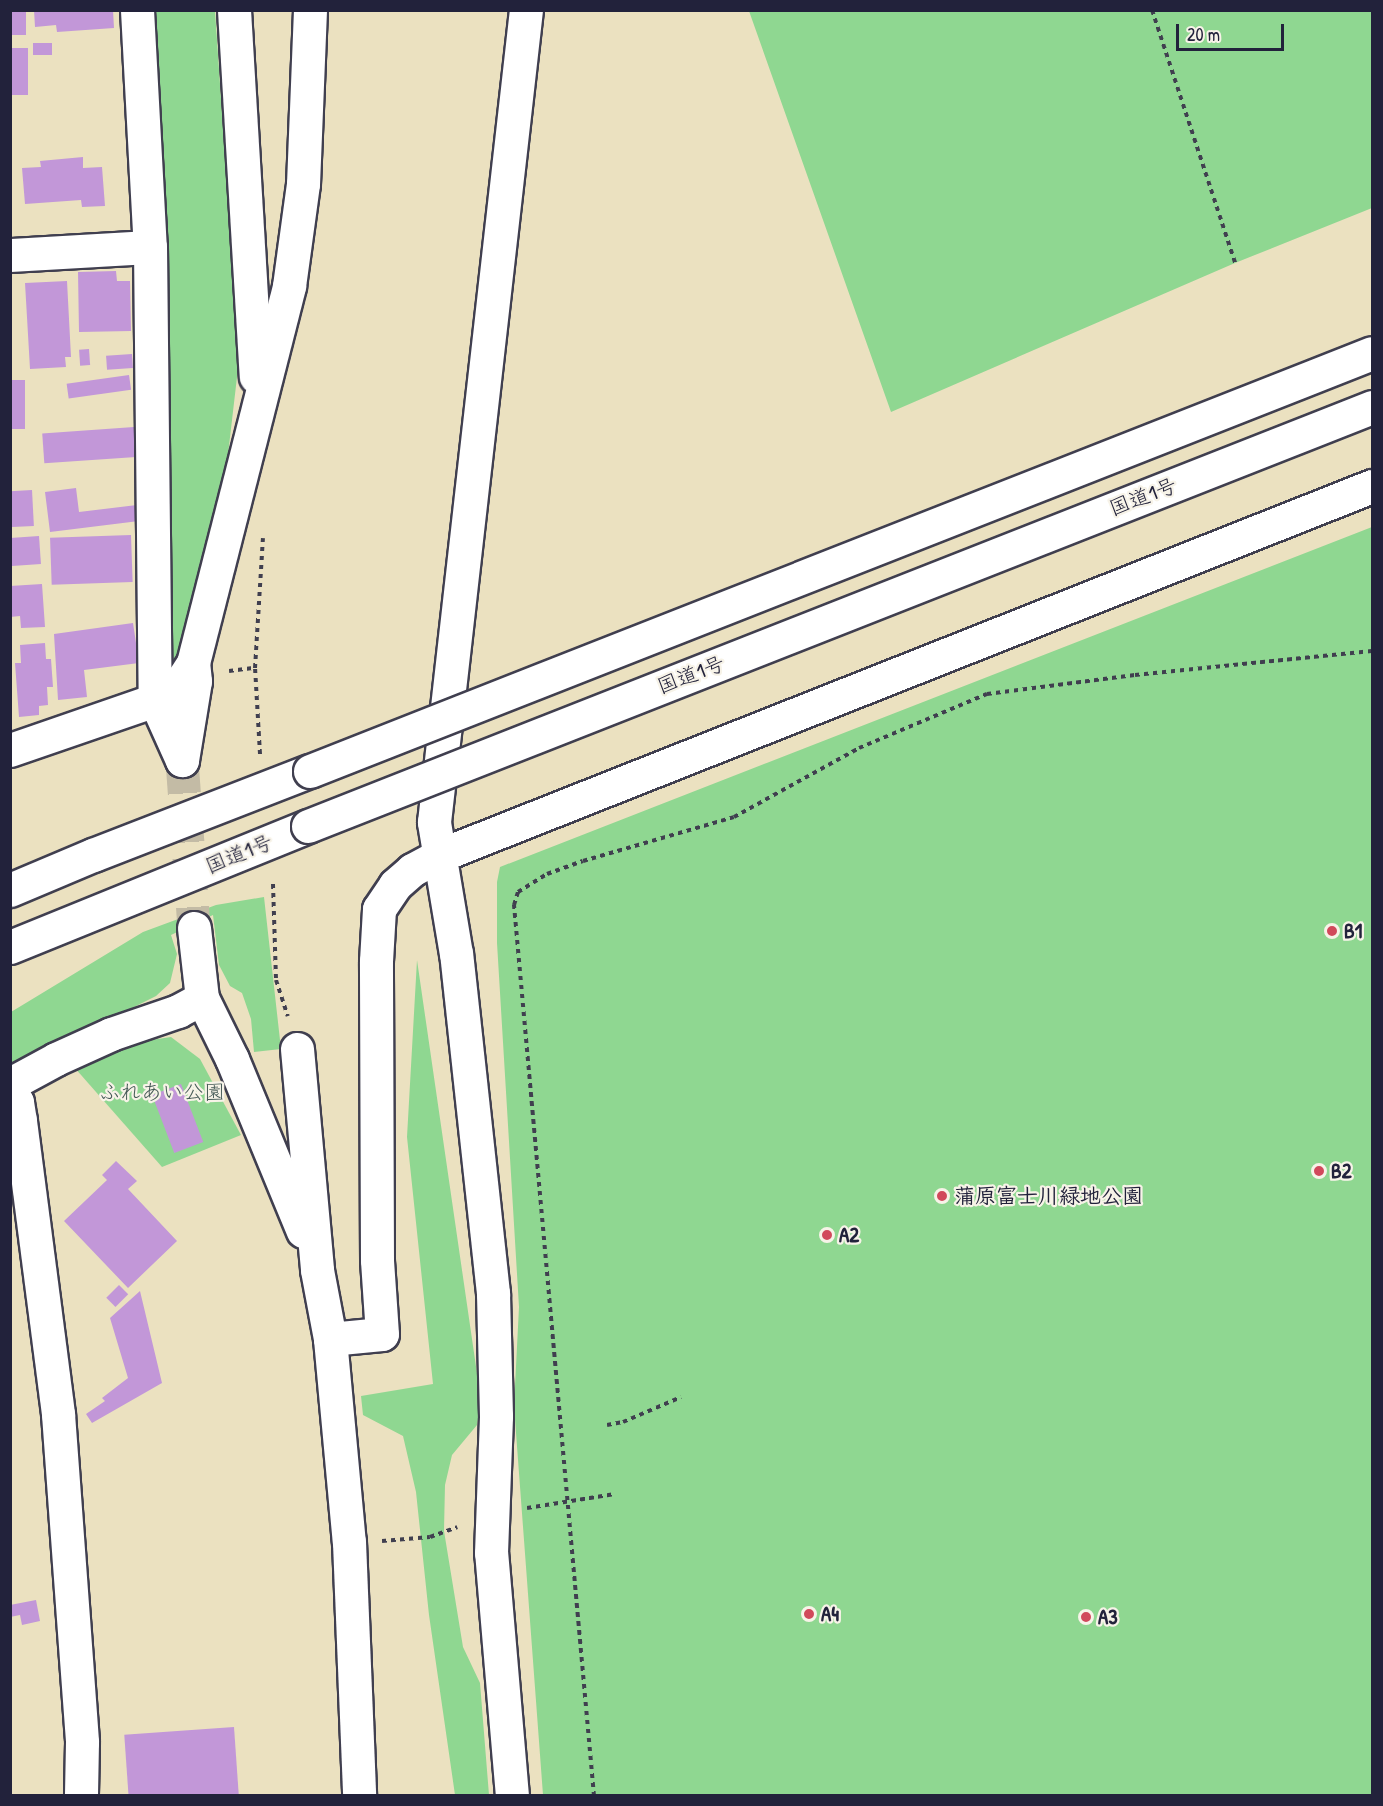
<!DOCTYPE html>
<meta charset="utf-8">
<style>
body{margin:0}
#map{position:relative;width:1383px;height:1806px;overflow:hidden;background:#ebe1c0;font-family:"Patrick Hand","Klee One",sans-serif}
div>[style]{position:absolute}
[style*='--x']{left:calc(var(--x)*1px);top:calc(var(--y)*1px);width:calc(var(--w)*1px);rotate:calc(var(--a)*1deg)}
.green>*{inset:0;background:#8fd791}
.building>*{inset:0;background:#c297d8;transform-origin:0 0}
.minor-tunnel>*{height:33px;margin-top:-16.5px;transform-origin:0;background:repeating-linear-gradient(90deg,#c3bba5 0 33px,transparent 0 49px)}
.path>*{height:4px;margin-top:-2px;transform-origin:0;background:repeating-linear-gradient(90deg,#403f4f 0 4.5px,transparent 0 9px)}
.roads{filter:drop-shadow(2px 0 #403f4f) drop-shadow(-2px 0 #403f4f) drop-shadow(0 2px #403f4f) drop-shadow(0 -2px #403f4f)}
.minor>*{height:33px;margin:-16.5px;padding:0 16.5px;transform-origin:16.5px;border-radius:16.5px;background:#fff}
.highway>*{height:33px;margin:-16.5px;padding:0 16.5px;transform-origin:16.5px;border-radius:16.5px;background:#fff}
.bridges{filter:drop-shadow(2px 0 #403f4f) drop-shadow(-2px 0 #403f4f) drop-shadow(0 2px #403f4f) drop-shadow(0 -2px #403f4f)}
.highway-bridge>*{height:33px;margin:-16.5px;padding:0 16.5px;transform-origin:16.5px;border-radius:16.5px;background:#fff}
.dots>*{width:16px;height:16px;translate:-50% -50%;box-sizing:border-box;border:3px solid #f7f3e8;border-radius:50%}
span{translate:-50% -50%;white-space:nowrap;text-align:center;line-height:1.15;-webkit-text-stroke:4.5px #f7f3e8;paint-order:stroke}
.street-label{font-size:21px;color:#22223b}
.poi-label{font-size:21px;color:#22223b;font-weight:700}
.left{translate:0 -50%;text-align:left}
.park-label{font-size:21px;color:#435855}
.frame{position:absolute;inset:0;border:12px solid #22223b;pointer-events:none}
.scale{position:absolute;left:1176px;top:24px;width:108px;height:27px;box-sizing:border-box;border:3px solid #22223b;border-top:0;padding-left:8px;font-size:18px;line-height:21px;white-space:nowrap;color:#22223b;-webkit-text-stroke:4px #f7f3e8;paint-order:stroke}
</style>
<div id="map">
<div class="green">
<div style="clip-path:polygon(156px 11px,215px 11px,239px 360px,227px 463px,175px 668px,167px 648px,170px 561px,169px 376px)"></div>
<div style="clip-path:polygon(749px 11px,1372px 11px,1372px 208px,1235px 263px,891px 412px)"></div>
<div style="clip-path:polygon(1372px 527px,1372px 1795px,543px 1795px,514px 1406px,519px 1307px,497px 943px,497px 882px,500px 867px)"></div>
<div style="clip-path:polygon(264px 897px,281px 1049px,254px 1052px,251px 1019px,242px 993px,230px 986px,219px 965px,213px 915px,171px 935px,177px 954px,170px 983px,156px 996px,11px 1069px,11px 1012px,143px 932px,216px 905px)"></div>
<div style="clip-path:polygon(417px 960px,481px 1401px,477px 1425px,452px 1455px,445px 1485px,444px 1531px,463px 1647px,480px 1683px,489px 1795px,455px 1795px,429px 1615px,416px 1492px,403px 1436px,363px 1415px,361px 1396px,433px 1384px,407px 1137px)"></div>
<div style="clip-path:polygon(171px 1037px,200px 1059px,241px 1135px,162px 1167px,74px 1067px,151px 1040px)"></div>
</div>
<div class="building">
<div style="left:10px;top:10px;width:16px;height:25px"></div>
<div style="clip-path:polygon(34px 10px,113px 10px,114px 28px,57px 32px,56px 25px,35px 27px)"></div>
<div style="left:33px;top:43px;width:19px;height:12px"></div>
<div style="left:10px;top:48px;width:18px;height:47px"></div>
<div style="clip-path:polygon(83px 157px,83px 168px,102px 167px,105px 206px,82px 207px,81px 200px,25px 204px,22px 168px,41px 167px,40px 161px)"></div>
<div style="clip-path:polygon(116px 271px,117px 281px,130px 281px,131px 331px,79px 332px,78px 272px)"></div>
<div style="clip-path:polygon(67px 281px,71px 357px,65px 357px,66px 367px,30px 369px,25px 283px)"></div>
<div style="left:89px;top:349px;width:16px;height:10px;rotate:86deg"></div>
<div style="left:132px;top:354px;width:14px;height:26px;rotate:86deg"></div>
<div style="left:129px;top:375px;width:15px;height:63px;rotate:82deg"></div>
<div style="left:10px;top:380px;width:15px;height:49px"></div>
<div style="left:134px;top:427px;width:30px;height:92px;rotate:86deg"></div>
<div style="clip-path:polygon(76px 488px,79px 512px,137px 505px,139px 521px,50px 532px,45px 492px)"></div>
<div style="left:32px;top:490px;width:36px;height:22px;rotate:87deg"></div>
<div style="left:131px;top:535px;width:47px;height:81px;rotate:88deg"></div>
<div style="left:39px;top:536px;width:28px;height:29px;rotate:86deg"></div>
<div style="clip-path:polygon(42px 584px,45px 627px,21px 628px,20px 616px,10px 617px,10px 586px)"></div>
<div style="clip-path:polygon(133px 623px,139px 663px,84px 670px,87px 697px,58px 700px,54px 634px)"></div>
<div style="clip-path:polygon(45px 643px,46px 659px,51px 659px,53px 687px,47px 687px,48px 705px,39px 706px,39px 715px,19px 717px,15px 663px,21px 663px,20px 645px)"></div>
<div style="left:181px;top:1084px;width:62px;height:31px;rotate:69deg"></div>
<div style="clip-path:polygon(116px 1161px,137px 1181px,128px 1189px,177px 1241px,128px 1288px,64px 1221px,107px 1180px,102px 1175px)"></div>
<div style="left:119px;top:1285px;width:13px;height:18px;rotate:45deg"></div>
<div style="clip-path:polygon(140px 1291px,162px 1383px,92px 1423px,86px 1414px,105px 1401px,102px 1398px,128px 1378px,110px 1318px)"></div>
<div style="clip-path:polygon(36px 1600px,40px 1621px,22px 1625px,20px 1615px,10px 1617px,10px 1605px)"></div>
<div style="left:234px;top:1727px;width:69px;height:110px;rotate:86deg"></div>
</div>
<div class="minor-tunnel">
<div style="--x:182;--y:760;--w:168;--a:85.9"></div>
</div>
<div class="path">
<div style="--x:1152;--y:10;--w:266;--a:71.8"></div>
<div style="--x:229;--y:671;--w:26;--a:-7"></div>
<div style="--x:260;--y:754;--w:86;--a:-93.3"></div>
<div style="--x:255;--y:668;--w:130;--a:-86.5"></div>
<div style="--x:273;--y:884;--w:96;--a:88.2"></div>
<div style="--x:276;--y:980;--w:38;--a:72"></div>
<div style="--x:607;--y:1425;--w:16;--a:-11"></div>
<div style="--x:623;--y:1422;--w:63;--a:-23.3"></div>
<div style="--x:527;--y:1508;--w:89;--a:-9"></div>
<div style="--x:382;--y:1541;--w:48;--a:-4.8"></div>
<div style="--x:430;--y:1537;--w:29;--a:-20"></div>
<div style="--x:594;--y:1796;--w:895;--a:-95.13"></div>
<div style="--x:514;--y:905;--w:14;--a:-73"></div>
<div style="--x:518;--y:892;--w:34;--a:-32"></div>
<div style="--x:547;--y:874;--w:38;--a:-20"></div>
<div style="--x:583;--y:861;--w:157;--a:-16.2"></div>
<div style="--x:734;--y:817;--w:143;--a:-28.9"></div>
<div style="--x:859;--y:748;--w:139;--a:-22.9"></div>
<div style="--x:987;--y:694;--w:149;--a:-7.3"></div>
<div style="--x:1135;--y:675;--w:238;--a:-5.8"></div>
</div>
<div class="roads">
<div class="minor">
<div style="--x:137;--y:10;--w:237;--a:86.9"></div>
<div style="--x:150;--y:247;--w:453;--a:89.4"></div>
<div style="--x:155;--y:700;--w:66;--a:65.8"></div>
<div style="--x:234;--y:10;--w:367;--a:86.6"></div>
<div style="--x:10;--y:255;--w:140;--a:-3.3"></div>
<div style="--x:10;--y:750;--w:153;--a:-19"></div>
<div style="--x:155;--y:700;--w:34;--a:-37"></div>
<div style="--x:182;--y:680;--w:20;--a:-57"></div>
<div style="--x:193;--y:663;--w:389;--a:-75.7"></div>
<div style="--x:289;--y:286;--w:103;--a:-82.2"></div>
<div style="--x:303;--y:184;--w:174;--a:-87.7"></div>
<div style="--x:182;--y:760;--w:80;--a:-80.7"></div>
<div style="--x:195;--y:681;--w:18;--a:-96"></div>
<div style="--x:194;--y:928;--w:70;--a:83.5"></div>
<div style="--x:202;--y:998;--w:68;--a:63.8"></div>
<div style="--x:232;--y:1059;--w:186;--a:67.6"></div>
<div style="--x:297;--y:1049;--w:222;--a:84.8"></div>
<div style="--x:317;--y:1270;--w:70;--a:79.3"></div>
<div style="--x:330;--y:1339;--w:204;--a:84.7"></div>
<div style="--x:349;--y:1542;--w:254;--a:87.7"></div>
<div style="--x:10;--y:1084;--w:52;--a:-28.5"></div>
<div style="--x:56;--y:1059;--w:60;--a:-24.4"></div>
<div style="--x:111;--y:1034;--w:71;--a:-18.9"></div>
<div style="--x:178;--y:1011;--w:27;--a:-28"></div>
<div style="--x:10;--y:1090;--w:14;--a:60"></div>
<div style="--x:17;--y:1102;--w:19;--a:81"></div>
<div style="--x:20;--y:1121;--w:295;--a:82.6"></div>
<div style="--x:58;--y:1414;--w:329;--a:85.8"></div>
<div style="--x:82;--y:1742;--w:54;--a:91.1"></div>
<div style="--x:330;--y:1339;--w:52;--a:-5.5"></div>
<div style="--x:382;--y:1334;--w:74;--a:-93.9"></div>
<div style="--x:377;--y:1260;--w:299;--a:-90.2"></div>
<div style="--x:376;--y:961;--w:52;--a:-86.7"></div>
<div style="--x:379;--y:909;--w:29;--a:-56"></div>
<div style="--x:395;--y:885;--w:23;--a:-41"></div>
<div style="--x:412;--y:870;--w:30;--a:-28"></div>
<div style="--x:438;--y:856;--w:1005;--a:-21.61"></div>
<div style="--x:512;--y:1796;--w:244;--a:-94.9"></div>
<div style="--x:491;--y:1553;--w:137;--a:-87.9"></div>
<div style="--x:496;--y:1416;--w:123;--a:-91.4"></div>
<div style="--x:493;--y:1293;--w:341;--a:-96.2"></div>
<div style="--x:456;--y:954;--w:134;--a:-99.5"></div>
<div style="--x:434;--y:822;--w:817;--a:-83.54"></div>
</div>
<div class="highway">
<div style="--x:10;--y:890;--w:90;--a:-22.9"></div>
<div style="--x:93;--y:855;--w:233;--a:-21.2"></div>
<div style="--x:10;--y:947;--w:322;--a:-22.1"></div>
</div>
</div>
<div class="bridges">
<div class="highway-bridge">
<div style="--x:310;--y:771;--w:1141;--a:-21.48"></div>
<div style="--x:308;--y:826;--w:1144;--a:-21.49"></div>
</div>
</div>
<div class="dots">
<div style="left:1332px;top:931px;background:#d1495b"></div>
<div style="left:1319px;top:1171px;background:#d1495b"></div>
<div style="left:942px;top:1196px;background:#d1495b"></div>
<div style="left:827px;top:1235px;background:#d1495b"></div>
<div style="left:809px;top:1614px;background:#d1495b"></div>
<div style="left:1086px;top:1617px;background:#d1495b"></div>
</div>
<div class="street-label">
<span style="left:1143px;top:497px;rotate:-21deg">国道1号</span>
<span style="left:691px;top:675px;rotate:-21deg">国道1号</span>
<span style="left:239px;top:854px;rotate:-22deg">国道1号</span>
</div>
<div class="poi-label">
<span class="left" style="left:1344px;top:931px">B1</span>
<span class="left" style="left:1331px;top:1171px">B2</span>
<span class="left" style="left:954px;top:1196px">蒲原富士川緑地公園</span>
<span class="left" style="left:839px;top:1235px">A2</span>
<span class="left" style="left:821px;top:1614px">A4</span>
<span class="left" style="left:1098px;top:1617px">A3</span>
</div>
<div class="park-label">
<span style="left:162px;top:1092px">ふれあい公園</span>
</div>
<div class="frame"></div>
<div class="scale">20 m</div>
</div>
